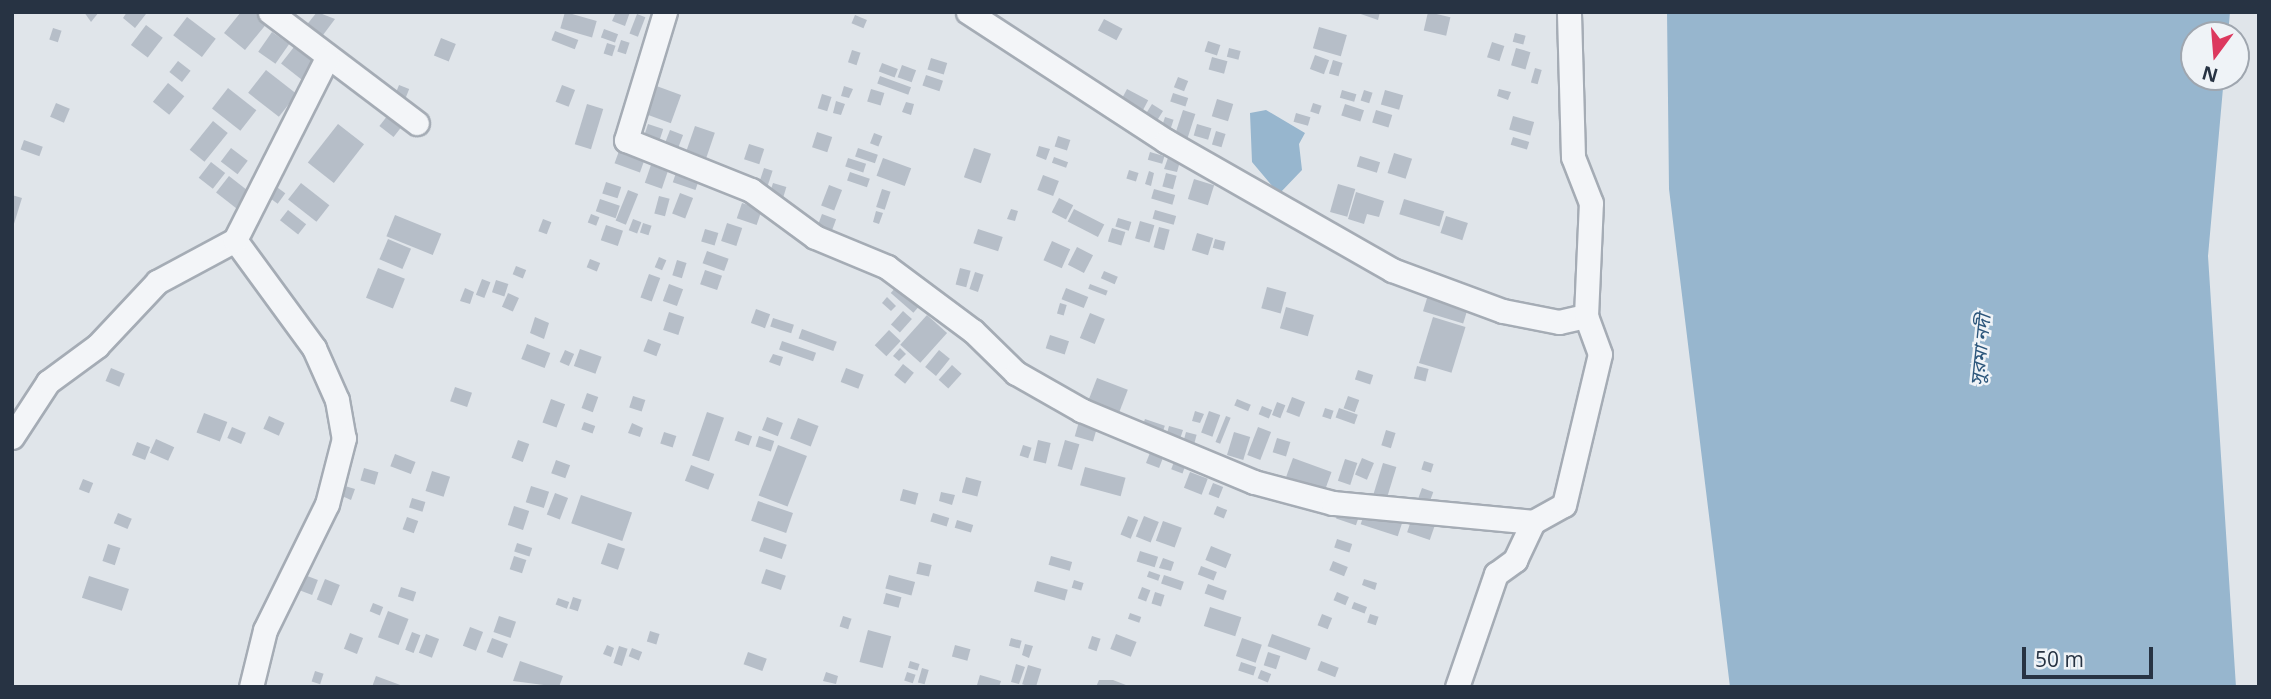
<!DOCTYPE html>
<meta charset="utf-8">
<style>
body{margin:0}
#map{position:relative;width:2271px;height:699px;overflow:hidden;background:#e0e5ea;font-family:"Open Sans","Noto Sans Bengali",sans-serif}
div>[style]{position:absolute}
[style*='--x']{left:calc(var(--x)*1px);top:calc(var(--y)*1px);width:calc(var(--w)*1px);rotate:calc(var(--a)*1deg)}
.water>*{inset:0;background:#97b6ce}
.building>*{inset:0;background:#b6bec8;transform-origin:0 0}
.roads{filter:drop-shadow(2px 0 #a5acb5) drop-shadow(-2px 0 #a5acb5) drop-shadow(0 2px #a5acb5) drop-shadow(0 -2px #a5acb5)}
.minor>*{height:23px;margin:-11.5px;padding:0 11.5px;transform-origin:11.5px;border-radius:11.5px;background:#f3f5f8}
span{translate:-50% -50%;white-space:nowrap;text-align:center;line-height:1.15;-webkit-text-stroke:5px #eff3f7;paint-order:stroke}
.water-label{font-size:19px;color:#2c567b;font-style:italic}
.frame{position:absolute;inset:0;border:14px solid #273343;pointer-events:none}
.north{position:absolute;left:2180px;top:21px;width:70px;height:70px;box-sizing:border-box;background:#eff3f7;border:2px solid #9fa6af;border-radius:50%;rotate:196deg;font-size:19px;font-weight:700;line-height:28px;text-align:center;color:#273343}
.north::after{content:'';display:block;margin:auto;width:24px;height:32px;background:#dc385e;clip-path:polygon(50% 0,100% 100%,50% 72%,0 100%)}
.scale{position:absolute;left:2022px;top:647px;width:131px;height:32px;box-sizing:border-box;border:4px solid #273343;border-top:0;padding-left:9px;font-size:21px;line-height:24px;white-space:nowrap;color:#273343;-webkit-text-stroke:5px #eff3f7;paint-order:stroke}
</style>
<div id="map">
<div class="water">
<div style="clip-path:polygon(1667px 12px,2230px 12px,2228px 35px,2194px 35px,2194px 77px,2224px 77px,2208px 256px,2236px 687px,1730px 687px,1669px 189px)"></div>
<div style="clip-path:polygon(1266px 110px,1305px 133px,1299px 144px,1302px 170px,1279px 194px,1252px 162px,1250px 113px)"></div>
</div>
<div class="building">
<div style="clip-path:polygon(84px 12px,99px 12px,91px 22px)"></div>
<div style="clip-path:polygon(127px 12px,143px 12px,146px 14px,135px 28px,123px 18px)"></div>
<div style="clip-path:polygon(241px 12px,256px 12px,268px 22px,245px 50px,224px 33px)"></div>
<div style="clip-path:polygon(317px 12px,335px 19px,320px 39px,305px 27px)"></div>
<div style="left:565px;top:12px;width:33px;height:17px;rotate:16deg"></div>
<div style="clip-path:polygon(616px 12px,630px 12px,625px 26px,612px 21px)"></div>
<div style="clip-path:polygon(1355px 12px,1380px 12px,1378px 20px)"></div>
<div style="left:1428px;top:12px;width:23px;height:19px;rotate:13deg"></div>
<div style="left:637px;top:14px;width:9px;height:21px;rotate:21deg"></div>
<div style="left:855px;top:15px;width:13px;height:9px;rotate:23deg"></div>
<div style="left:187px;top:17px;width:36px;height:23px;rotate:37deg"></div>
<div style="left:1104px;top:19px;width:21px;height:13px;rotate:28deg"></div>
<div style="left:146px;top:25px;width:21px;height:25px;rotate:37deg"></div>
<div style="left:1319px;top:27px;width:29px;height:22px;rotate:16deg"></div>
<div style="left:53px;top:28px;width:9px;height:12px;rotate:18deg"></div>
<div style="left:604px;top:29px;width:15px;height:9px;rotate:20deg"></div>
<div style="left:555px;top:31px;width:25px;height:10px;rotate:21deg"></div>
<div style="left:272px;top:32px;width:21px;height:24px;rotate:35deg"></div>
<div style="left:1515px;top:33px;width:11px;height:9px;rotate:15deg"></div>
<div style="left:441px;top:38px;width:16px;height:19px;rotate:22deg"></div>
<div style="left:621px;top:40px;width:9px;height:12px;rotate:18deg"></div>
<div style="left:1208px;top:41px;width:13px;height:11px;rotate:18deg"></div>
<div style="left:1492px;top:42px;width:13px;height:16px;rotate:18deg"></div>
<div style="left:607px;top:43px;width:9px;height:11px;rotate:18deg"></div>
<div style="left:294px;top:47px;width:28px;height:21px;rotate:38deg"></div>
<div style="left:1229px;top:48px;width:12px;height:9px;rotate:14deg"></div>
<div style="left:1516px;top:48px;width:15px;height:18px;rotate:16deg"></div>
<div style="left:852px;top:50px;width:9px;height:13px;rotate:18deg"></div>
<div style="left:1315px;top:55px;width:15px;height:15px;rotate:20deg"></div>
<div style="left:1212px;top:57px;width:16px;height:13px;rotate:15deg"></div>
<div style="left:931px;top:58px;width:17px;height:12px;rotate:17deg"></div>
<div style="left:1333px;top:60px;width:10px;height:14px;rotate:17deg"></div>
<div style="left:178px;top:61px;width:16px;height:14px;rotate:38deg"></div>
<div style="left:882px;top:63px;width:17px;height:9px;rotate:21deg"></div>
<div style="left:902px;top:65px;width:15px;height:13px;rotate:20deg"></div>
<div style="left:1535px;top:68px;width:7px;height:15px;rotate:16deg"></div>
<div style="left:266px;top:70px;width:39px;height:29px;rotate:38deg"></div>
<div style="left:926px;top:75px;width:18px;height:11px;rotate:19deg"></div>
<div style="left:880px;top:76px;width:33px;height:8px;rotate:20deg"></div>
<div style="left:1178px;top:77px;width:11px;height:11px;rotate:22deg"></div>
<div style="left:168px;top:83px;width:21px;height:24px;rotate:39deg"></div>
<div style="left:651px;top:84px;width:32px;height:30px;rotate:20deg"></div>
<div style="left:399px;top:85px;width:11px;height:12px;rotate:22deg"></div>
<div style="left:562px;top:85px;width:14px;height:18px;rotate:21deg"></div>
<div style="clip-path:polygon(844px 86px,853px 89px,849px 98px,841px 96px)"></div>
<div style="left:228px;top:88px;width:36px;height:26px;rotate:38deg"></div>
<div style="left:871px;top:89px;width:14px;height:13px;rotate:17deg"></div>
<div style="left:1127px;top:89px;width:24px;height:18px;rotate:28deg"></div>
<div style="clip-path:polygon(1499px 89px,1511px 92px,1508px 100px,1497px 96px)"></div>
<div style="left:1342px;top:90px;width:15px;height:8px;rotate:16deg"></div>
<div style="left:1364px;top:90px;width:9px;height:11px;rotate:18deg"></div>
<div style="left:1385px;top:90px;width:19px;height:15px;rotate:16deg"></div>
<div style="left:1173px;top:93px;width:16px;height:9px;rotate:18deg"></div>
<div style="left:822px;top:94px;width:10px;height:15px;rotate:17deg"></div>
<div style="left:1217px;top:99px;width:17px;height:18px;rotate:17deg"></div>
<div style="clip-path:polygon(836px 101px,845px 104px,841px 115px,833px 113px)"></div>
<div style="clip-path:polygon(906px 102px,914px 104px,911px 115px,902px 112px)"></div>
<div style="left:56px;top:103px;width:15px;height:15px;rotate:23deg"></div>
<div style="left:1313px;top:103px;width:9px;height:9px;rotate:18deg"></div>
<div style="left:587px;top:104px;width:17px;height:42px;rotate:17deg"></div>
<div style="left:1152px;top:104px;width:13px;height:21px;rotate:32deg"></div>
<div style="left:1345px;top:104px;width:20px;height:12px;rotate:18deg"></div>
<div style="left:1183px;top:110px;width:13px;height:26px;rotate:18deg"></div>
<div style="left:1376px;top:110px;width:17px;height:13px;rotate:17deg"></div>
<div style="left:1296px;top:113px;width:15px;height:9px;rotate:16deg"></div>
<div style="left:388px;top:115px;width:18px;height:14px;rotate:38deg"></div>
<div style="left:1513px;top:116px;width:22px;height:14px;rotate:16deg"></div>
<div style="left:1165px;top:117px;width:9px;height:16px;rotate:18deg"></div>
<div style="left:213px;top:121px;width:19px;height:37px;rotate:39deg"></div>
<div style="left:338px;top:124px;width:33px;height:49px;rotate:38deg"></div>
<div style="left:648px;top:124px;width:16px;height:14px;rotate:18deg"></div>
<div style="left:1197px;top:124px;width:15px;height:12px;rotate:16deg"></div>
<div style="left:695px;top:126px;width:21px;height:26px;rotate:19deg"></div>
<div style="left:670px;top:130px;width:14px;height:24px;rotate:21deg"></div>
<div style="left:1216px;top:131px;width:10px;height:14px;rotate:17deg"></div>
<div style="left:817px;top:132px;width:16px;height:16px;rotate:18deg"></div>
<div style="left:874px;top:133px;width:9px;height:11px;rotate:21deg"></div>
<div style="left:1058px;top:136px;width:13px;height:11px;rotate:18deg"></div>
<div style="left:1513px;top:137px;width:17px;height:8px;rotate:17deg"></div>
<div style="left:24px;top:140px;width:20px;height:10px;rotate:20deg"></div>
<div style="left:749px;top:144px;width:16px;height:16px;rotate:18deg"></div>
<div style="clip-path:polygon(1039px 146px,1050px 149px,1046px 160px,1036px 156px)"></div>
<div style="left:231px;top:148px;width:21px;height:17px;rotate:37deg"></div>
<div style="left:858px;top:148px;width:21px;height:9px;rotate:19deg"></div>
<div style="left:974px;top:148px;width:18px;height:31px;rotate:19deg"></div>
<div style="left:619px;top:151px;width:27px;height:13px;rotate:20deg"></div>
<div style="left:1150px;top:152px;width:15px;height:8px;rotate:16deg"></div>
<div style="left:1394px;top:153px;width:19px;height:21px;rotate:18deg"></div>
<div style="clip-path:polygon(1169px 155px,1181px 158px,1177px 172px,1164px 169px)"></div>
<div style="left:1360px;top:156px;width:21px;height:11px;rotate:17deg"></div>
<div style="left:1054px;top:157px;width:15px;height:6px;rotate:20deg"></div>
<div style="left:848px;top:158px;width:19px;height:9px;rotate:18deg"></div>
<div style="left:883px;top:158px;width:30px;height:19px;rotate:20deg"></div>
<div style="left:211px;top:162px;width:18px;height:20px;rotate:38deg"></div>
<div style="left:652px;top:162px;width:18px;height:22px;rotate:19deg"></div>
<div style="left:764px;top:168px;width:9px;height:16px;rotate:18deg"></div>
<div style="left:677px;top:170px;width:24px;height:13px;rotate:19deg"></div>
<div style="left:1129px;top:170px;width:10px;height:9px;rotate:17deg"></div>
<div style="clip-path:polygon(1149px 171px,1154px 173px,1151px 186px,1145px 184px)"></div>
<div style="left:850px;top:172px;width:21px;height:9px;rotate:19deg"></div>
<div style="left:1166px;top:173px;width:11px;height:14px;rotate:15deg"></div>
<div style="left:1043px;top:175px;width:17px;height:16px;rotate:21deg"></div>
<div style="left:229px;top:176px;width:28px;height:21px;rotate:38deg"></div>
<div style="left:1194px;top:179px;width:21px;height:21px;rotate:17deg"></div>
<div style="left:606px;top:182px;width:16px;height:12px;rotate:18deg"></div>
<div style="left:301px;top:183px;width:36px;height:21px;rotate:38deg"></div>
<div style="left:773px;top:183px;width:14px;height:19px;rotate:17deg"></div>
<div style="left:1338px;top:184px;width:18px;height:29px;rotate:16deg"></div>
<div style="left:274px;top:185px;width:14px;height:13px;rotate:36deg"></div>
<div style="left:829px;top:185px;width:14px;height:22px;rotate:21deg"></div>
<div style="left:882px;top:189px;width:9px;height:19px;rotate:18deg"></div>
<div style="left:1154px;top:189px;width:22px;height:10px;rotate:16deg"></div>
<div style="left:628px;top:190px;width:11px;height:33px;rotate:22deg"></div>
<div style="clip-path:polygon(1356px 192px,1384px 201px,1379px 217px,1367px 214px,1364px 224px,1348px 219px)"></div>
<div style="left:680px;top:193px;width:14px;height:22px;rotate:21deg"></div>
<div style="clip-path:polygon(12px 195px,22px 198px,13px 227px,12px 227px)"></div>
<div style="left:659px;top:196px;width:11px;height:18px;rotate:15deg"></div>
<div style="left:1059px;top:198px;width:16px;height:16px;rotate:27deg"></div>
<div style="left:600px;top:199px;width:21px;height:13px;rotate:19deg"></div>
<div style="left:1404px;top:199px;width:42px;height:16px;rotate:17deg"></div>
<div style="left:742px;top:203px;width:21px;height:16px;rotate:19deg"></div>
<div style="clip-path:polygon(1011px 209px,1018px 211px,1015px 221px,1007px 219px)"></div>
<div style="left:1074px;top:209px;width:34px;height:14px;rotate:27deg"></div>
<div style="left:288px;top:210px;width:23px;height:13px;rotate:38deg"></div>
<div style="left:1155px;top:210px;width:22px;height:9px;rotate:16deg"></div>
<div style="clip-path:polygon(876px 211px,883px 213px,879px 224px,873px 222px)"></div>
<div style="left:591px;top:214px;width:9px;height:9px;rotate:21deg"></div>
<div style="left:822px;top:214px;width:15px;height:19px;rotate:20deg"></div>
<div style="left:395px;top:215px;width:50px;height:23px;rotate:22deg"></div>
<div style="left:1446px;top:216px;width:23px;height:18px;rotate:18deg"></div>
<div style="left:1118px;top:218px;width:14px;height:9px;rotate:17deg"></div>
<div style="left:543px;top:219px;width:9px;height:13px;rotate:21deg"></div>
<div style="left:633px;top:219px;width:9px;height:12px;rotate:21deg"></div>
<div style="left:1140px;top:221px;width:15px;height:18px;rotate:16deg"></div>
<div style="left:643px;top:223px;width:9px;height:10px;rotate:18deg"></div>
<div style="left:727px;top:223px;width:16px;height:19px;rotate:18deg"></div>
<div style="left:606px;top:225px;width:18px;height:16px;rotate:19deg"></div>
<div style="left:1159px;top:227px;width:11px;height:21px;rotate:15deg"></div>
<div style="left:1112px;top:228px;width:14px;height:14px;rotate:17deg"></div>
<div style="left:705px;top:229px;width:14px;height:13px;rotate:17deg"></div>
<div style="left:978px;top:229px;width:26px;height:15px;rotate:18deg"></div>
<div style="left:1197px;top:233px;width:17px;height:18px;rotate:17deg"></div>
<div style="left:388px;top:239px;width:25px;height:22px;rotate:23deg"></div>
<div style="left:1215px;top:239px;width:11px;height:9px;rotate:15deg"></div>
<div style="left:1052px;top:241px;width:20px;height:21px;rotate:24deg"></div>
<div style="left:1077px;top:247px;width:18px;height:20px;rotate:27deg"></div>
<div style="left:707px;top:251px;width:23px;height:13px;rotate:20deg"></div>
<div style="left:659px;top:257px;width:8px;height:11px;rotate:23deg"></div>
<div style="left:590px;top:259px;width:11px;height:9px;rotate:22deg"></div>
<div style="left:677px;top:260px;width:10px;height:16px;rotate:17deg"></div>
<div style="left:516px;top:266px;width:11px;height:9px;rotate:22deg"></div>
<div style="left:378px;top:268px;width:29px;height:32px;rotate:22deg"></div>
<div style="left:960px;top:268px;width:11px;height:17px;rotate:15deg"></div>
<div style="left:705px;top:270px;width:18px;height:15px;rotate:19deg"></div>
<div style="left:1104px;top:271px;width:15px;height:8px;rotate:23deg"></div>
<div style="left:975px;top:272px;width:9px;height:18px;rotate:18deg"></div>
<div style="left:649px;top:274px;width:12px;height:25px;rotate:20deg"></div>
<div style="left:482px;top:279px;width:9px;height:17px;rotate:21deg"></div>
<div style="left:496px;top:280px;width:13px;height:13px;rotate:18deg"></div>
<div style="left:669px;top:284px;width:15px;height:18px;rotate:20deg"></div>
<div style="left:1090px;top:284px;width:19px;height:5px;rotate:21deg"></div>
<div style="left:896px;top:287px;width:30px;height:8px;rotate:41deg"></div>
<div style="left:1267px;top:287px;width:20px;height:22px;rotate:15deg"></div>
<div style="clip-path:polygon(465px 288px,474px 292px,470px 304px,460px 301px)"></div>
<div style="left:1066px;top:288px;width:24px;height:12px;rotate:22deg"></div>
<div style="left:508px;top:293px;width:12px;height:15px;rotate:24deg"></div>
<div style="left:1428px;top:295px;width:42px;height:17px;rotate:17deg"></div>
<div style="clip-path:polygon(887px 297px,896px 306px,891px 311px,882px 303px)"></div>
<div style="left:1060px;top:303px;width:7px;height:11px;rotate:16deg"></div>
<div style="left:1286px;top:307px;width:29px;height:22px;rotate:16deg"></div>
<div style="left:756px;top:309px;width:15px;height:15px;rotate:20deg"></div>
<div style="left:903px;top:311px;width:12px;height:18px;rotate:42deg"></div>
<div style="left:669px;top:312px;width:16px;height:19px;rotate:18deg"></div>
<div style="left:1090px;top:313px;width:16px;height:27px;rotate:22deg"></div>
<div style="left:927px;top:315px;width:27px;height:40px;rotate:42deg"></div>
<div style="clip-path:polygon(535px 317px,549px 323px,544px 339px,530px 333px)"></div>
<div style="left:1433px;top:317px;width:34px;height:48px;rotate:17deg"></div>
<div style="left:773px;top:318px;width:22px;height:9px;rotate:18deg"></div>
<div style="left:802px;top:329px;width:37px;height:10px;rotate:20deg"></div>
<div style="left:889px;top:330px;width:16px;height:21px;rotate:43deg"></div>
<div style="left:1050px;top:335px;width:20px;height:14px;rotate:18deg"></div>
<div style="left:648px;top:339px;width:14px;height:13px;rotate:21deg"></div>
<div style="left:782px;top:341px;width:36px;height:9px;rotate:19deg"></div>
<div style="left:527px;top:344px;width:25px;height:16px;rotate:21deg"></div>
<div style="clip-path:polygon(900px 348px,906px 354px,899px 361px,893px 356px)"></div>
<div style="left:580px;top:349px;width:23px;height:18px;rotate:20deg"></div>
<div style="left:565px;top:350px;width:10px;height:13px;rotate:24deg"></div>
<div style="left:939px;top:350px;width:14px;height:22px;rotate:39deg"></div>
<div style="clip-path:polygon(773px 354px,783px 357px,780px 366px,769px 362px)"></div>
<div style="left:903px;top:364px;width:14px;height:14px;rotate:39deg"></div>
<div style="left:952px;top:365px;width:13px;height:20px;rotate:42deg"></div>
<div style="left:1417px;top:366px;width:12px;height:13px;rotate:14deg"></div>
<div style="left:111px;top:368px;width:15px;height:14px;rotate:23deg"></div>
<div style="left:846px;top:368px;width:19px;height:15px;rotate:21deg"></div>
<div style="left:1358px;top:370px;width:16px;height:10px;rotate:18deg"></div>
<div style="left:1097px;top:378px;width:33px;height:31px;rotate:21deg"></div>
<div style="left:455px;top:387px;width:18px;height:15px;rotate:19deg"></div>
<div style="left:587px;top:393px;width:12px;height:16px;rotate:20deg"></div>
<div style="left:633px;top:396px;width:13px;height:12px;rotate:18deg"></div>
<div style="left:1348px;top:396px;width:12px;height:13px;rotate:20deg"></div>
<div style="left:1292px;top:397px;width:14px;height:16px;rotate:21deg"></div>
<div style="left:551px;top:399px;width:15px;height:25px;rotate:20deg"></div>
<div style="left:1237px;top:399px;width:15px;height:7px;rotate:23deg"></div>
<div style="left:1277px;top:402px;width:9px;height:14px;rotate:21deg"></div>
<div style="left:1262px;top:406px;width:11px;height:9px;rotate:22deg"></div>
<div style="left:1325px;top:408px;width:9px;height:9px;rotate:18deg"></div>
<div style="left:1339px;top:408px;width:20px;height:10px;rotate:20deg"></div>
<div style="clip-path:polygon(1195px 411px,1204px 414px,1200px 423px,1192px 421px)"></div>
<div style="left:1209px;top:411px;width:12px;height:23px;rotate:20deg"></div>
<div style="left:707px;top:412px;width:18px;height:46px;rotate:19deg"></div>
<div style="left:204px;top:413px;width:25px;height:21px;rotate:21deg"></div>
<div style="left:269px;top:416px;width:17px;height:14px;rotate:24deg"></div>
<div style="left:1226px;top:416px;width:5px;height:28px;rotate:22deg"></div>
<div style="left:767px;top:417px;width:17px;height:14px;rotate:21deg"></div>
<div style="left:798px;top:418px;width:22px;height:22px;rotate:21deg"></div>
<div style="left:1080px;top:418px;width:19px;height:19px;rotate:16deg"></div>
<div style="left:1145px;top:419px;width:21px;height:9px;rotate:19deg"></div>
<div style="left:584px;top:422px;width:12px;height:8px;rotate:20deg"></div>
<div style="clip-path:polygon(632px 423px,643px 428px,640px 437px,628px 433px)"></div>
<div style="clip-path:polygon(1169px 426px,1183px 430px,1179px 442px,1166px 437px)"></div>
<div style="left:232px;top:427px;width:15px;height:12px;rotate:23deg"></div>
<div style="left:1258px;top:427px;width:14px;height:30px;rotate:21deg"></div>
<div style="left:1386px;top:430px;width:10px;height:16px;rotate:17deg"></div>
<div style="left:738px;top:431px;width:15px;height:10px;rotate:20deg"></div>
<div style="left:664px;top:432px;width:13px;height:12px;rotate:18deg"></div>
<div style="left:1186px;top:432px;width:11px;height:13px;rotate:15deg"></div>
<div style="left:1234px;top:432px;width:17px;height:24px;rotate:17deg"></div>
<div style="left:759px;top:436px;width:16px;height:11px;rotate:18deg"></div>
<div style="left:1277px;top:438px;width:14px;height:15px;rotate:17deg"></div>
<div style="left:156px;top:439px;width:20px;height:15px;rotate:24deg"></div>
<div style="left:518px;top:440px;width:12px;height:19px;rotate:20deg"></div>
<div style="left:1038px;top:440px;width:13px;height:21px;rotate:13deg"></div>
<div style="left:1065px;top:440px;width:15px;height:27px;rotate:16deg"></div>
<div style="left:137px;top:442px;width:14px;height:14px;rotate:21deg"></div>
<div style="left:778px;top:445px;width:31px;height:54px;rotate:21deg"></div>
<div style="left:1023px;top:445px;width:9px;height:11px;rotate:18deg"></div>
<div style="left:1151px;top:450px;width:14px;height:14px;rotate:21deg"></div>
<div style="left:395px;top:454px;width:22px;height:13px;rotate:21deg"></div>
<div style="left:1293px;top:458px;width:41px;height:20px;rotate:20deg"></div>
<div style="left:1362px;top:458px;width:13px;height:18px;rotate:23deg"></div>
<div style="left:1175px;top:459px;width:12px;height:11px;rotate:20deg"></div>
<div style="left:1345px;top:459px;width:13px;height:23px;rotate:18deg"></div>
<div style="left:556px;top:460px;width:15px;height:14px;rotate:20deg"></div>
<div style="left:1424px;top:461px;width:10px;height:9px;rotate:17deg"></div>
<div style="left:1383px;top:463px;width:14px;height:34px;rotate:17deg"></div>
<div style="left:691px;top:465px;width:25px;height:17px;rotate:21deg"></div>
<div style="left:1085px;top:467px;width:42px;height:19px;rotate:15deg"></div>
<div style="left:364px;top:468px;width:15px;height:13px;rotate:16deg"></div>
<div style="left:432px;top:471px;width:19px;height:21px;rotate:18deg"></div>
<div style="left:1190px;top:472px;width:19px;height:17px;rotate:21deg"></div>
<div style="left:966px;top:477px;width:16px;height:16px;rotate:15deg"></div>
<div style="left:83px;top:479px;width:11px;height:11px;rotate:22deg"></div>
<div style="left:1213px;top:483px;width:11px;height:12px;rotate:22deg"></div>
<div style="clip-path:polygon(345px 486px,355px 489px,351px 500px,342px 496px)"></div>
<div style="left:531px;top:486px;width:19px;height:17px;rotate:18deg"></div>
<div style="left:1422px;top:488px;width:12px;height:13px;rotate:20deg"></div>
<div style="left:903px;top:489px;width:16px;height:12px;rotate:15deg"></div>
<div style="clip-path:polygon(941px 492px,955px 495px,952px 505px,939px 501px)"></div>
<div style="left:555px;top:493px;width:14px;height:23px;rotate:21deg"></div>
<div style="left:581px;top:495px;width:54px;height:30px;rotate:19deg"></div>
<div style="left:412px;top:498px;width:14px;height:10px;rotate:17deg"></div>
<div style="left:758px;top:501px;width:37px;height:21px;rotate:19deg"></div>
<div style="left:514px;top:506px;width:16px;height:20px;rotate:18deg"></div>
<div style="left:1217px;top:506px;width:11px;height:9px;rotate:22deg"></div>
<div style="left:1339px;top:510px;width:21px;height:9px;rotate:19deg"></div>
<div style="left:1365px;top:511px;width:39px;height:14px;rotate:18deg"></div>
<div style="left:118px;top:513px;width:15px;height:11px;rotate:23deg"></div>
<div style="left:933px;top:513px;width:17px;height:9px;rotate:17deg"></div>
<div style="left:1128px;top:516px;width:11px;height:20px;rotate:22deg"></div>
<div style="left:1144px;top:516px;width:16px;height:22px;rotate:22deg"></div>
<div style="left:407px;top:517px;width:12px;height:13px;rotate:20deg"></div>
<div style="left:1412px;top:518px;width:24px;height:15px;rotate:19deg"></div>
<div style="left:957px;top:520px;width:17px;height:8px;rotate:17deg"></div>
<div style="left:1163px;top:521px;width:20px;height:21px;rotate:20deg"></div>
<div style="left:764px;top:537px;width:24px;height:15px;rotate:19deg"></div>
<div style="left:1337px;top:539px;width:16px;height:9px;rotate:18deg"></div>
<div style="left:517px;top:543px;width:16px;height:9px;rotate:18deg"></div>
<div style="left:608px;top:543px;width:18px;height:22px;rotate:19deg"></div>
<div style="left:108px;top:544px;width:13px;height:18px;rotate:18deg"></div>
<div style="left:1211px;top:546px;width:22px;height:15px;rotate:22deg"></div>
<div style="left:1140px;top:551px;width:19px;height:11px;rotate:18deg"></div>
<div style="left:514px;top:556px;width:13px;height:14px;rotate:18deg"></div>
<div style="left:1051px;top:556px;width:22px;height:9px;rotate:16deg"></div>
<div style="clip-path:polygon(1163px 558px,1174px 562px,1171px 571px,1159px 568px)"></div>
<div style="left:1333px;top:561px;width:16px;height:10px;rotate:22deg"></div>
<div style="left:919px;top:562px;width:13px;height:12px;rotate:13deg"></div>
<div style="left:1201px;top:566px;width:17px;height:9px;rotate:21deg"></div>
<div style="left:766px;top:569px;width:21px;height:15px;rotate:19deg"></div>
<div style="left:1149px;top:571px;width:12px;height:6px;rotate:20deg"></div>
<div style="left:302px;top:574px;width:17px;height:16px;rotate:21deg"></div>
<div style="left:889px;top:575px;width:27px;height:14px;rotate:15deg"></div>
<div style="left:1164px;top:575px;width:21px;height:9px;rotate:19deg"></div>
<div style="left:89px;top:576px;width:42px;height:23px;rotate:18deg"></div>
<div style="left:325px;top:579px;width:16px;height:22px;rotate:22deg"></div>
<div style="clip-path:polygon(1364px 579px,1377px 583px,1375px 590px,1362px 585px)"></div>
<div style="left:1074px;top:580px;width:10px;height:8px;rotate:17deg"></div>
<div style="left:1037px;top:581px;width:32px;height:11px;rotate:16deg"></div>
<div style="left:1208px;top:584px;width:20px;height:10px;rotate:20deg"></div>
<div style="left:401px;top:587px;width:16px;height:10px;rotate:18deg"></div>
<div style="left:1142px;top:587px;width:9px;height:12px;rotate:21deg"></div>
<div style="left:1155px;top:592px;width:10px;height:12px;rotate:17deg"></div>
<div style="left:1337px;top:592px;width:13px;height:9px;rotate:23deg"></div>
<div style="left:886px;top:593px;width:16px;height:11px;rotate:15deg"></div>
<div style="left:573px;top:597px;width:9px;height:12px;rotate:18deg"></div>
<div style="left:558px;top:598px;width:12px;height:7px;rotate:20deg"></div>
<div style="left:1354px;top:602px;width:14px;height:7px;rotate:21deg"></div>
<div style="left:373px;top:603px;width:11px;height:9px;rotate:22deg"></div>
<div style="left:1210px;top:607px;width:33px;height:20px;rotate:18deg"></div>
<div style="left:388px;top:611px;width:22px;height:28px;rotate:21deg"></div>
<div style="left:1130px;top:613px;width:12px;height:6px;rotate:20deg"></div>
<div style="left:1322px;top:614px;width:11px;height:12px;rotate:22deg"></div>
<div style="left:1370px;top:614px;width:9px;height:9px;rotate:18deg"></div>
<div style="left:499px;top:616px;width:18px;height:17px;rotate:19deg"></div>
<div style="left:843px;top:616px;width:9px;height:11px;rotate:18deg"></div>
<div style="left:470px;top:627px;width:14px;height:20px;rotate:21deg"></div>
<div style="left:868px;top:630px;width:24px;height:33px;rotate:15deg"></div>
<div style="left:650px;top:631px;width:10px;height:11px;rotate:17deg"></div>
<div style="left:412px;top:632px;width:9px;height:19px;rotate:21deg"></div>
<div style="left:350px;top:633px;width:14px;height:17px;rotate:21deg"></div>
<div style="left:426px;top:634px;width:14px;height:20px;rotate:21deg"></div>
<div style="left:1116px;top:634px;width:22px;height:16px;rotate:21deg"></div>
<div style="left:1272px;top:634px;width:41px;height:13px;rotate:20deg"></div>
<div style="left:1092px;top:636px;width:9px;height:13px;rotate:18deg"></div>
<div style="left:492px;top:638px;width:17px;height:15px;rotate:21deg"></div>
<div style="left:1011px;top:638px;width:11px;height:8px;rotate:15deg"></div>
<div style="left:1242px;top:638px;width:21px;height:19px;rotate:19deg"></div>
<div style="clip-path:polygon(1025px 644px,1033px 646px,1029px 658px,1022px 655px)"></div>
<div style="clip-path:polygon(607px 645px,614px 648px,611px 657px,603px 654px)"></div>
<div style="left:955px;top:645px;width:16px;height:12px;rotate:15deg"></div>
<div style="left:619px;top:646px;width:9px;height:18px;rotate:18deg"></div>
<div style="left:632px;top:648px;width:11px;height:9px;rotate:22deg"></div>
<div style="left:748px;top:652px;width:20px;height:13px;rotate:20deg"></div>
<div style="left:1268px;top:652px;width:13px;height:14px;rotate:18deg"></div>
<div style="clip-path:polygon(520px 661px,563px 676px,559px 687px,513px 681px)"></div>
<div style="left:910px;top:661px;width:10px;height:7px;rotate:17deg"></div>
<div style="left:1321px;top:661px;width:19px;height:10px;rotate:21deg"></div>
<div style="left:1241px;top:662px;width:16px;height:9px;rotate:18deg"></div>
<div style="clip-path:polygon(1016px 664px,1025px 667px,1019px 684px,1011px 682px)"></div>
<div style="left:1028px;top:665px;width:14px;height:20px;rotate:17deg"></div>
<div style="left:922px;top:668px;width:7px;height:15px;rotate:16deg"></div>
<div style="left:1261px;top:670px;width:11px;height:9px;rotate:22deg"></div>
<div style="left:315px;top:671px;width:9px;height:11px;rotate:18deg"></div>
<div style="clip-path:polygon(826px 672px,838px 676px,836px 684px,823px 681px)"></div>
<div style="left:907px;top:672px;width:9px;height:9px;rotate:18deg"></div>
<div style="clip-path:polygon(980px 675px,1001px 681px,999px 687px,977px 685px)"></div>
<div style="clip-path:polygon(376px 676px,403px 686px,403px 687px,372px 687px)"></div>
<div style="clip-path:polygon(1099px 680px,1113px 680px,1131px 687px,1096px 687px)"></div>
</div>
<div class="roads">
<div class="minor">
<div style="--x:270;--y:12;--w:184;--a:37.1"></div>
<div style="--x:665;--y:12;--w:134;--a:106.9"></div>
<div style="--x:626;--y:140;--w:135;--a:21.8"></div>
<div style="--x:751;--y:190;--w:79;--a:36.3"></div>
<div style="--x:815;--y:237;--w:78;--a:22.6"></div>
<div style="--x:887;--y:267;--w:107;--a:36.7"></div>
<div style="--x:973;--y:331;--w:60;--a:44.3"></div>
<div style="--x:1016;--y:373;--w:75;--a:29.6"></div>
<div style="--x:1081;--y:410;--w:187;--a:22.6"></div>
<div style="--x:1254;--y:482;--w:82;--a:14.9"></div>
<div style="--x:1333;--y:503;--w:201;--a:5.4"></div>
<div style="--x:968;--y:12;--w:236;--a:33.1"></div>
<div style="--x:1166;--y:141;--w:260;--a:29.7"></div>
<div style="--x:1392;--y:270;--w:118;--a:20.3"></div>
<div style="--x:1503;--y:311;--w:57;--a:11.1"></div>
<div style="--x:1559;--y:322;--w:28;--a:-13"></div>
<div style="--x:235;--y:240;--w:134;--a:53.8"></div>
<div style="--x:314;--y:348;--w:57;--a:66.1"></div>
<div style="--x:337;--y:400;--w:39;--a:80"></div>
<div style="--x:344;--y:438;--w:68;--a:104.4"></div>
<div style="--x:327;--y:504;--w:140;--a:116.2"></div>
<div style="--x:265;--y:630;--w:59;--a:103.8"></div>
<div style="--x:12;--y:437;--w:66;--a:-56.8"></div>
<div style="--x:48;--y:382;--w:61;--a:-36.3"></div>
<div style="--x:97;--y:346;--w:88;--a:-46.8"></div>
<div style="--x:157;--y:282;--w:89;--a:-28.3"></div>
<div style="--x:235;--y:240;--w:204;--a:-63.2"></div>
<div style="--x:1457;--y:687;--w:120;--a:-71"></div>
<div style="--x:1496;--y:574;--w:24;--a:-36"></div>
<div style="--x:1515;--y:560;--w:42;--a:-64.7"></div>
<div style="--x:1533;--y:522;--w:35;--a:-29"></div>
<div style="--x:1564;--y:505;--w:155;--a:-76.6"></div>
<div style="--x:1600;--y:354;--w:40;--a:-110.2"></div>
<div style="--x:1586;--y:316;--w:113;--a:-87.5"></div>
<div style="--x:1591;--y:203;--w:49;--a:-111.4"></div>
<div style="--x:1573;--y:157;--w:145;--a:-91.6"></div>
</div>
</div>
<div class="water-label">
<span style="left:1981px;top:350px;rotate:-84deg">সুরমা নদী</span>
</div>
<div class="frame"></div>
<div class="north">N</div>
<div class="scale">50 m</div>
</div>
